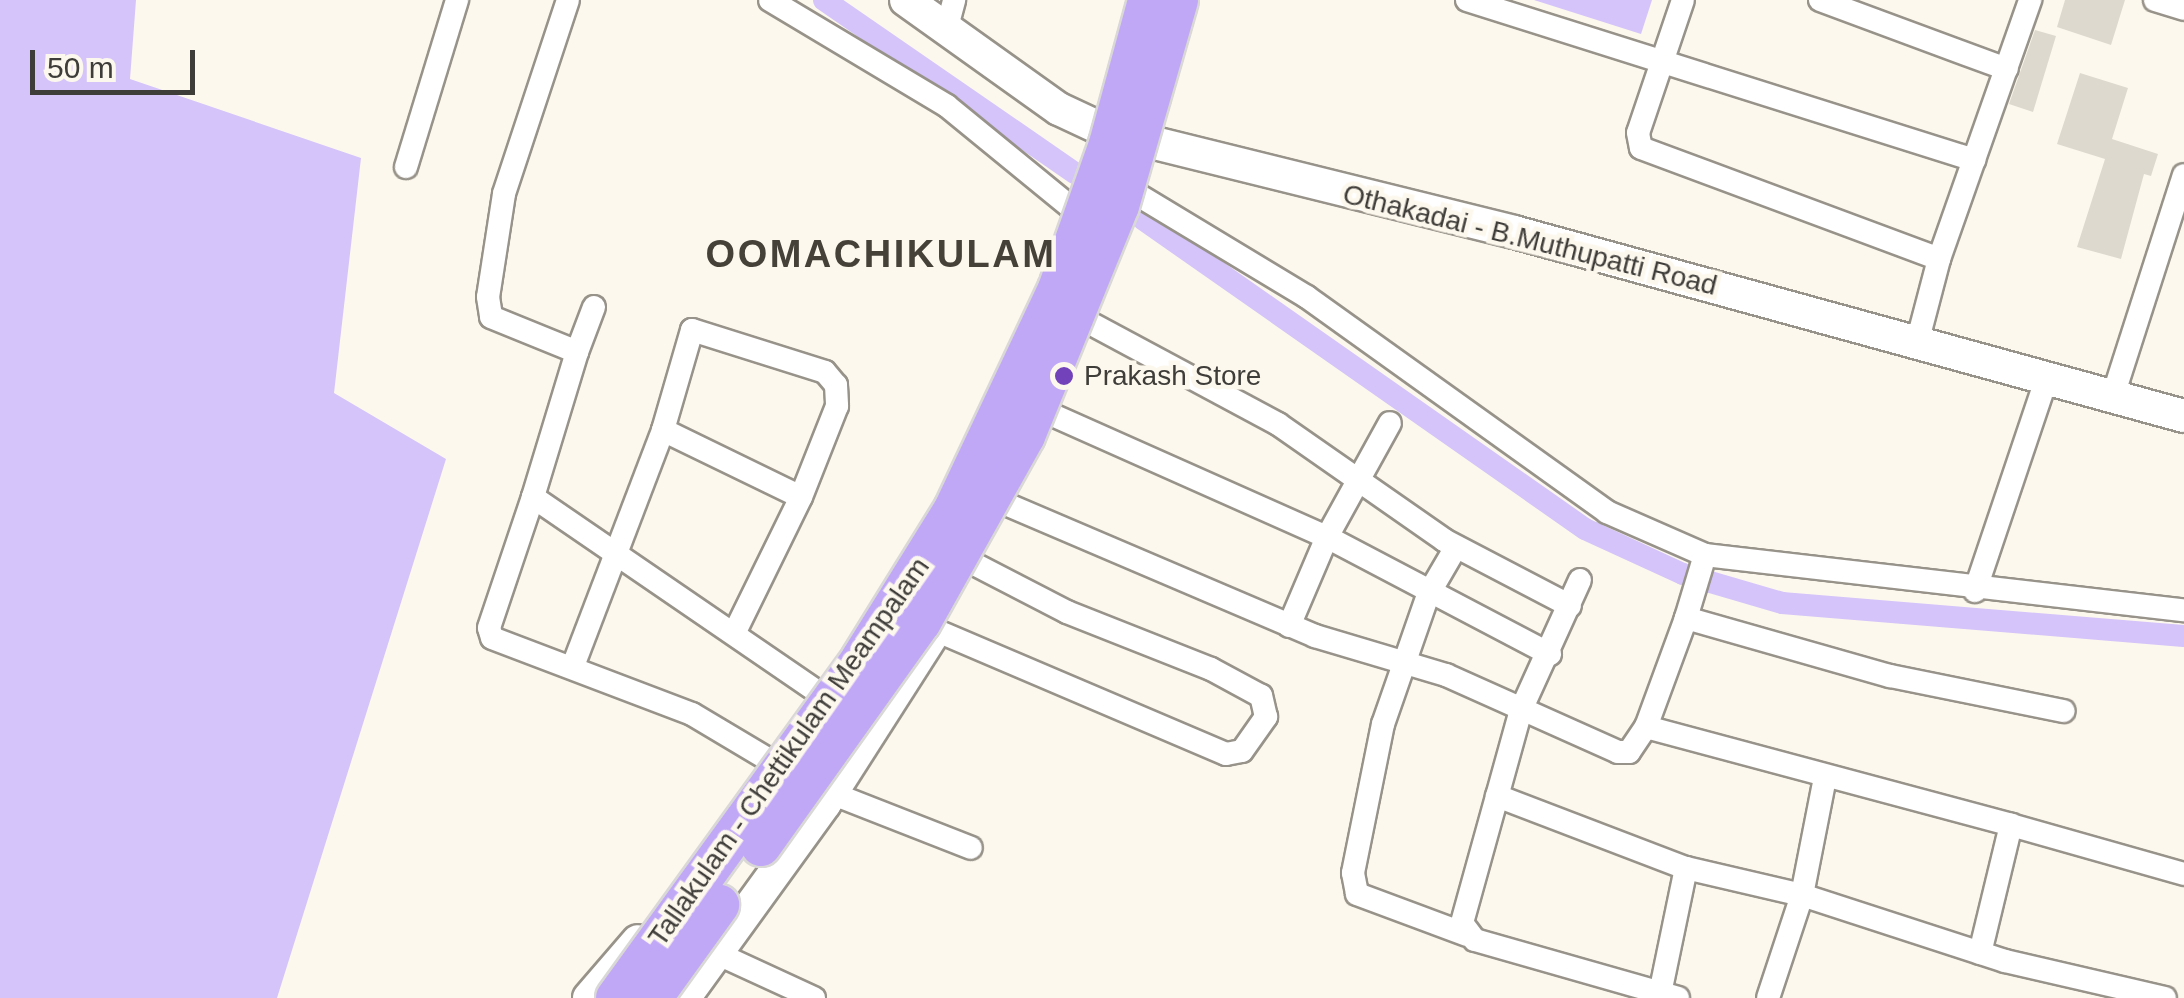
<!DOCTYPE html>
<style>
body{margin:0}
#map{position:relative;width:2184px;height:998px;overflow:hidden;background:#fdf8ee;font-family:Helvetica,sans-serif}
div>[style]{position:absolute}
[style*='--x']{left:calc(var(--x)*1px);top:calc(var(--y)*1px);width:calc(var(--w)*1px);rotate:calc(var(--a)*1deg)}
.water>*{inset:0;background:#d4c4f9}
.canal>*{height:22px;margin:-11px;padding:0 11px;transform-origin:11px;border-radius:11px;background:#d4c4f9}
.building>*{inset:0;background:#ded9cf}
.roads{filter:drop-shadow(2px 0 #98938a) drop-shadow(-2px 0 #98938a) drop-shadow(0 2px #98938a) drop-shadow(0 -2px #98938a)}
.street>*{height:22px;margin:-11px;padding:0 11px;transform-origin:11px;border-radius:11px;background:#fff}
.secondary>*{height:32px;margin:-16px;padding:0 16px;transform-origin:16px;border-radius:16px;background:#fff}
.bridges{filter:drop-shadow(2px 0 #d9d8d7) drop-shadow(-2px 0 #d9d8d7) drop-shadow(0 2px #d9d8d7) drop-shadow(0 -2px #d9d8d7)}
.highway-bridge>*{height:40px;margin:-20px;padding:0 20px;transform-origin:20px;border-radius:20px;background:#c1a8f7}
.dots>*{width:28px;height:28px;translate:-50% -50%;box-sizing:border-box;border:5px solid #fdf8ee;border-radius:50%}
span{translate:-50% -50%;white-space:nowrap;text-align:center;line-height:1.15;-webkit-text-stroke:9px #fdf8ee;paint-order:stroke}
.street-label{font-size:28px;color:#3f3d39}
.poi-label{font-size:28px;color:#3f3d39}
.left{translate:0 -50%;text-align:left}
.district-label{font-size:38px;color:#454139;font-weight:700;letter-spacing:2.5px}
.scale{position:absolute;left:30px;top:50px;width:165px;height:45px;box-sizing:border-box;border:5px solid #3f3d39;border-top:0;padding-left:12px;font-size:30px;line-height:35px;white-space:nowrap;color:#3f3d39;-webkit-text-stroke:8px #fdf8ee;paint-order:stroke}
</style>
<div id="map">
<div class="water">
<div style="clip-path:polygon(0 0,136px 0,130px 79px,361px 158px,334px 393px,446px 459px,277px 998px,0 998px)"></div>
<div style="clip-path:polygon(1534px 0,1652px 0,1641px 34px)"></div>
</div>
<div class="canal">
<div style="--x:824;--y:0;--w:305;--a:34.6"></div>
<div style="--x:1144;--y:220;--w:538;--a:35.02"></div>
<div style="--x:1585;--y:529;--w:108;--a:24.7"></div>
<div style="--x:1683;--y:574;--w:103;--a:16.3"></div>
<div style="--x:1782;--y:603;--w:403;--a:4.7"></div>
</div>
<div class="building">
<div style="clip-path:polygon(2065px 0,2125px 0,2111px 45px,2057px 27px)"></div>
<div style="clip-path:polygon(2035px 30px,2056px 36px,2033px 112px,2009px 104px)"></div>
<div style="clip-path:polygon(2080px 73px,2128px 88px,2112px 139px,2158px 154px,2151px 176px,2144px 174px,2121px 259px,2077px 247px,2105px 159px,2057px 144px)"></div>
</div>
<div class="roads">
<div class="street">
<div style="--x:568;--y:0;--w:204;--a:108.3"></div>
<div style="--x:504;--y:194;--w:104;--a:98.8"></div>
<div style="--x:488;--y:297;--w:20;--a:81"></div>
<div style="--x:491;--y:317;--w:93;--a:22.1"></div>
<div style="--x:577;--y:352;--w:152;--a:106.9"></div>
<div style="--x:533;--y:497;--w:358;--a:34.4"></div>
<div style="--x:770;--y:0;--w:206;--a:30.9"></div>
<div style="--x:947;--y:106;--w:171;--a:39.3"></div>
<div style="--x:1467;--y:0;--w:532;--a:17.51"></div>
<div style="--x:1683;--y:0;--w:140;--a:108.7"></div>
<div style="--x:1638;--y:133;--w:15;--a:79"></div>
<div style="--x:1641;--y:148;--w:318;--a:20.4"></div>
<div style="--x:1820;--y:0;--w:199;--a:20.3"></div>
<div style="--x:2155;--y:0;--w:30;--a:17"></div>
<div style="--x:947;--y:27;--w:28;--a:-75"></div>
<div style="--x:406;--y:167;--w:175;--a:-73"></div>
<div style="--x:1133;--y:192;--w:203;--a:31.1"></div>
<div style="--x:1307;--y:297;--w:369;--a:35.6"></div>
<div style="--x:1607;--y:512;--w:107;--a:23.7"></div>
<div style="--x:1705;--y:555;--w:482;--a:6.6"></div>
<div style="--x:1086;--y:321;--w:218;--a:28.2"></div>
<div style="--x:1278;--y:424;--w:203;--a:34.9"></div>
<div style="--x:1444;--y:540;--w:142;--a:27.6"></div>
<div style="--x:1917;--y:343;--w:87;--a:-75.3"></div>
<div style="--x:1939;--y:259;--w:275;--a:-70.6"></div>
<div style="--x:577;--y:352;--w:48;--a:-69.3"></div>
<div style="--x:2112;--y:399;--w:235;--a:-72.2"></div>
<div style="--x:1048;--y:413;--w:305;--a:24"></div>
<div style="--x:1327;--y:537;--w:252;--a:27.7"></div>
<div style="--x:663;--y:430;--w:104;--a:-73.8"></div>
<div style="--x:692;--y:330;--w:139;--a:17.5"></div>
<div style="--x:825;--y:372;--w:17;--a:50"></div>
<div style="--x:836;--y:385;--w:21;--a:87"></div>
<div style="--x:837;--y:406;--w:98;--a:111.6"></div>
<div style="--x:533;--y:497;--w:138;--a:108.6"></div>
<div style="--x:489;--y:628;--w:10;--a:73"></div>
<div style="--x:492;--y:638;--w:214;--a:20.8"></div>
<div style="--x:692;--y:714;--w:104;--a:30.8"></div>
<div style="--x:1008;--y:505;--w:334;--a:23.1"></div>
<div style="--x:1315;--y:636;--w:137;--a:16.6"></div>
<div style="--x:1446;--y:675;--w:188;--a:24.1"></div>
<div style="--x:1618;--y:752;--w:11;--a:0"></div>
<div style="--x:1629;--y:752;--w:30;--a:-56"></div>
<div style="--x:1646;--y:727;--w:116;--a:-69.8"></div>
<div style="--x:1456;--y:547;--w:56;--a:120.3"></div>
<div style="--x:1428;--y:595;--w:137;--a:109.2"></div>
<div style="--x:1383;--y:724;--w:152;--a:101.4"></div>
<div style="--x:1353;--y:873;--w:21;--a:79"></div>
<div style="--x:1357;--y:894;--w:117;--a:20.4"></div>
<div style="--x:1705;--y:555;--w:66;--a:106.8"></div>
<div style="--x:1686;--y:618;--w:212;--a:15.9"></div>
<div style="--x:1890;--y:676;--w:177;--a:11.4"></div>
<div style="--x:1580;--y:580;--w:143;--a:114.4"></div>
<div style="--x:1521;--y:710;--w:221;--a:105.5"></div>
<div style="--x:1462;--y:923;--w:21;--a:53"></div>
<div style="--x:1475;--y:940;--w:211;--a:15.9"></div>
<div style="--x:1975;--y:591;--w:223;--a:-71.4"></div>
<div style="--x:1289;--y:626;--w:97;--a:-66.9"></div>
<div style="--x:1327;--y:537;--w:130;--a:-61.1"></div>
<div style="--x:935;--y:630;--w:316;--a:23.1"></div>
<div style="--x:1226;--y:754;--w:16;--a:-11"></div>
<div style="--x:1242;--y:751;--w:42;--a:-54.8"></div>
<div style="--x:1266;--y:717;--w:22;--a:-103"></div>
<div style="--x:1261;--y:696;--w:57;--a:-151.6"></div>
<div style="--x:1211;--y:669;--w:155;--a:-158.4"></div>
<div style="--x:1067;--y:612;--w:105;--a:-152.7"></div>
<div style="--x:573;--y:666;--w:253;--a:-69.1"></div>
<div style="--x:663;--y:430;--w:153;--a:25.9"></div>
<div style="--x:801;--y:497;--w:150;--a:116.1"></div>
<div style="--x:1646;--y:727;--w:378;--a:15"></div>
<div style="--x:831;--y:793;--w:150;--a:21.4"></div>
<div style="--x:1497;--y:796;--w:202;--a:20.9"></div>
<div style="--x:1686;--y:868;--w:128;--a:101.7"></div>
<div style="--x:1686;--y:868;--w:119;--a:13.1"></div>
<div style="--x:1802;--y:895;--w:119;--a:-78.9"></div>
<div style="--x:716;--y:953;--w:108;--a:24.7"></div>
<div style="--x:1980;--y:953;--w:132;--a:-76.4"></div>
<div style="--x:2011;--y:825;--w:180;--a:15.8"></div>
<div style="--x:1768;--y:998;--w:108;--a:-71.7"></div>
<div style="--x:1802;--y:895;--w:213;--a:18"></div>
<div style="--x:2005;--y:961;--w:164;--a:13"></div>
</div>
<div class="secondary">
<div style="--x:906;--y:0;--w:188;--a:35.5"></div>
<div style="--x:1059;--y:109;--w:52;--a:25.1"></div>
<div style="--x:1106;--y:131;--w:420;--a:13.9"></div>
<div style="--x:1514;--y:232;--w:695;--a:15.36"></div>
<div style="--x:589;--y:998;--w:75;--a:-49.3"></div>
<div style="--x:684;--y:998;--w:241;--a:-54.1"></div>
<div style="--x:825;--y:803;--w:195;--a:-57.4"></div>
</div>
</div>
<div class="bridges">
<div class="highway-bridge">
<div style="--x:761;--y:846;--w:275;--a:-54.5"></div>
<div style="--x:921;--y:622;--w:213;--a:-60.8"></div>
<div style="--x:1025;--y:436;--w:248;--a:-67.8"></div>
<div style="--x:1119;--y:206;--w:214;--a:-74"></div>
<div style="--x:616;--y:998;--w:418;--a:-54.1"></div>
<div style="--x:861;--y:659;--w:176;--a:-58.2"></div>
<div style="--x:954;--y:509;--w:243;--a:-64.7"></div>
<div style="--x:1058;--y:289;--w:154;--a:-70.6"></div>
<div style="--x:1109;--y:144;--w:149;--a:-74.8"></div>
<div style="--x:652;--y:998;--w:115;--a:-54.2"></div>
</div>
</div>
<div class="dots">
<div style="left:1064px;top:376px;background:#7242ba"></div>
</div>
<div class="street-label">
<span style="left:1530px;top:240px;rotate:14deg">Othakadai - B.Muthupatti Road</span>
<span style="left:789px;top:752px;rotate:-55deg">Tallakulam - Chettikulam Meampalam</span>
</div>
<div class="poi-label">
<span class="left" style="left:1084px;top:376px">Prakash Store</span>
</div>
<div class="district-label">
<span style="left:881px;top:255px">OOMACHIKULAM</span>
</div>
<div class="scale">50 m</div>
</div>
